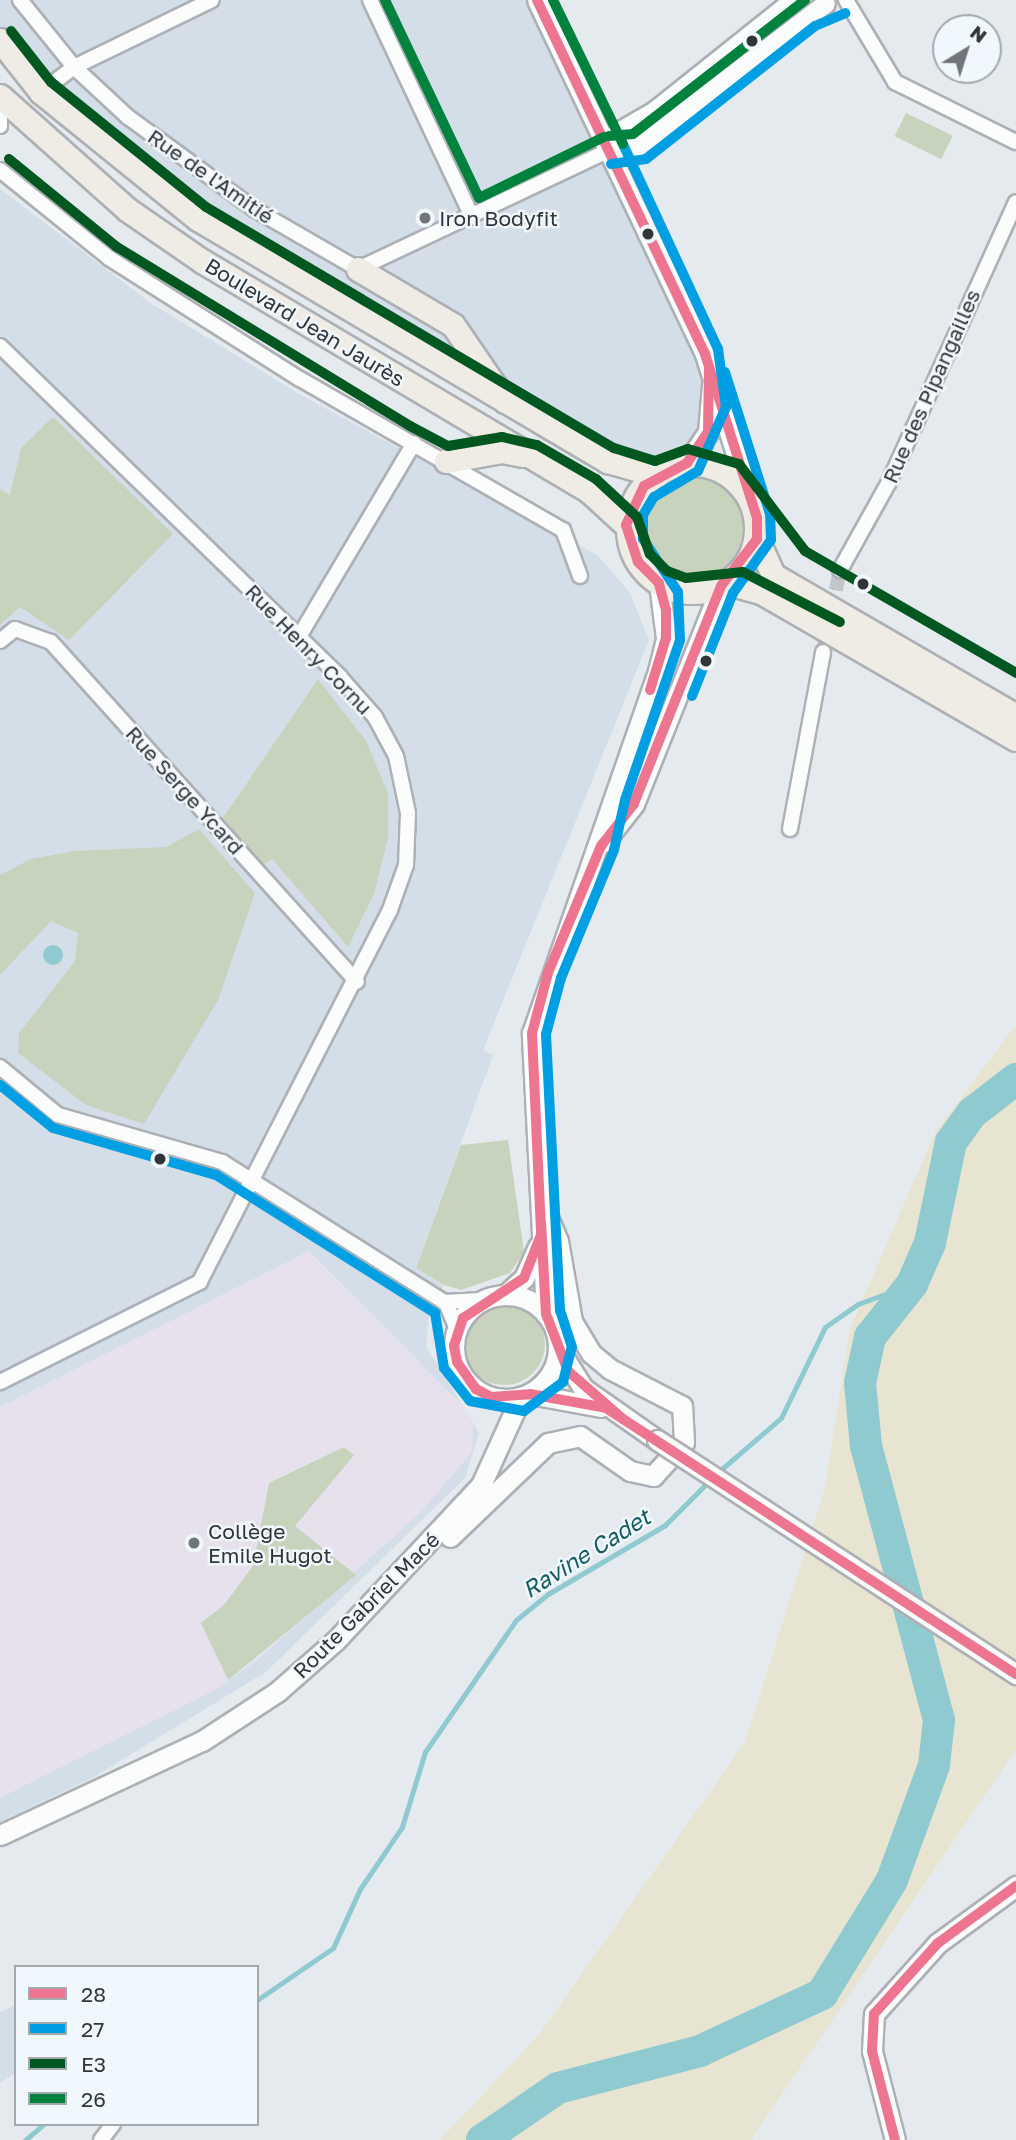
<!DOCTYPE html>
<meta charset="utf-8">
<style>
body{margin:0}
#map{position:relative;width:1016px;height:2140px;overflow:hidden;background:#e5eaee;font-family:"Golos Text",sans-serif}
div>[style]{position:absolute}
[style*='--x']{left:calc(var(--x)*1px);top:calc(var(--y)*1px);width:calc(var(--w)*1px);rotate:calc(var(--a)*1deg)}
.built>*{inset:0;background:#d4dee8}
.education>*{inset:0;background:#e6e1ed}
.green>*{inset:0;background:#c7d3bd;transform-origin:0 0}
.round{border-radius:50%}
.sand>*{inset:0;background:#e7e4d1}
.water>*{inset:0;background:#8fcad1}
.stream>*{height:5px;margin:-2.5px;padding:0 2.5px;transform-origin:2.5px;border-radius:2.5px;background:#8fcad1}
.river>*{height:32px;margin:-16px;padding:0 16px;transform-origin:16px;border-radius:16px;background:#8fcad1}
.minor-tunnel>*{height:14px;margin-top:-7px;transform-origin:0;background:repeating-linear-gradient(90deg,#c1c6ca 0 14px,transparent 0 21px)}
.roads{filter:drop-shadow(2px 0 #adb0b4) drop-shadow(-2px 0 #adb0b4) drop-shadow(0 2px #adb0b4) drop-shadow(0 -2px #adb0b4)}
.minor>*{height:14px;margin:-7px;padding:0 7px;transform-origin:7px;border-radius:7px;background:#fbfcfc}
.tertiary>*{height:18px;margin:-9px;padding:0 9px;transform-origin:9px;border-radius:9px;background:#fbfcfc}
.secondary>*{height:19px;margin:-9.5px;padding:0 9.5px;transform-origin:9.5px;border-radius:9.5px;background:#fbfcfc}
.secondary>.ring{margin:-9.5px;padding:0;box-sizing:content-box;background:none;border:19px solid #fbfcfc;border-radius:50%}
.primary>*{height:23px;margin:-11.5px;padding:0 11.5px;transform-origin:11.5px;border-radius:11.5px;background:#efebe5}
.primary>.ring{margin:-11.5px;padding:0;box-sizing:content-box;background:none;border:23px solid #efebe5;border-radius:50%}
.bridges{filter:drop-shadow(2px 0 #adb0b4) drop-shadow(-2px 0 #adb0b4) drop-shadow(0 2px #adb0b4) drop-shadow(0 -2px #adb0b4)}
.secondary-bridge>*{height:19px;margin:-9.5px;padding:0 9.5px;transform-origin:9.5px;border-radius:9.5px;background:#fbfcfc}
.bus-1>*{height:10px;margin:-5px;padding:0 5px;transform-origin:5px;border-radius:5px;background:#ee758f}
.bus-2>*{height:10px;margin:-5px;padding:0 5px;transform-origin:5px;border-radius:5px;background:#009fe3}
.bus-3>*{height:10px;margin:-5px;padding:0 5px;transform-origin:5px;border-radius:5px;background:#005820}
.bus-4>*{height:10px;margin:-5px;padding:0 5px;transform-origin:5px;border-radius:5px;background:#00823f}
.dots>*{width:19px;height:19px;translate:-50% -50%;box-sizing:border-box;border:4px solid #f0f7fd;border-radius:50%}
span{translate:-50% -50%;white-space:nowrap;text-align:center;line-height:1.15;-webkit-text-stroke:5px #f0f7fd;paint-order:stroke}
.street-label{font-size:21px;color:#323538}
.poi-label{font-size:21px;color:#323538}
.left{translate:0 -50%;text-align:left}
.water-label{font-size:23px;color:#155c61;font-style:italic}
.legend{position:absolute;left:14px;top:1965px;width:245px;height:161px;box-sizing:border-box;background:#f0f7fd;border:2px solid #a4a9ae;margin:0;padding:9px 12px;list-style:none;font-size:21px;color:#323538}
.legend li{display:flex;align-items:center;gap:14px;height:35px}
.legend b{width:35px;border:2px solid #a4a9ae}
.north{position:absolute;left:932px;top:14px;width:70px;height:70px;box-sizing:border-box;background:#f0f7fd;border:2px solid #a4a9ae;border-radius:50%;rotate:38deg;font-size:19px;font-weight:700;line-height:28px;text-align:center;color:#323538}
.north::after{content:'';display:block;margin:auto;width:24px;height:32px;background:#717478;clip-path:polygon(50% 0,100% 100%,50% 72%,0 100%)}
</style>
<div id="map">
<div class="built">
<div style="clip-path:polygon(0 0,537px 0,671px 279px,712px 406px,687px 463px,657px 475px,640px 474px,198px 219px,0 40px)"></div>
<div style="clip-path:polygon(0 189px,152px 304px,301px 395px,597px 555px,630px 593px,649px 640px,483px 1050px,493px 1055px,416px 1267px,444px 1285px,429px 1316px,426px 1346px,479px 1433px,465px 1478px,266px 1672px,94px 1777px,0 1822px)"></div>
<div style="clip-path:polygon(16px 2005px,16px 2072px,0 2083px,0 2012px)"></div>
</div>
<div class="education">
<div style="clip-path:polygon(309px 1251px,464px 1407px,473px 1425px,472px 1452px,422px 1511px,255px 1662px,211px 1692px,0 1798px,0 1407px)"></div>
</div>
<div class="green">
<div style="left:906px;top:113px;width:52px;height:26px;rotate:26deg"></div>
<div style="clip-path:polygon(53px 417px,173px 534px,69px 640px,20px 607px,0 625px,0 489px,10px 495px,21px 448px)"></div>
<div class="round" style="left:641px;top:476px;width:102px;height:102px"></div>
<div style="clip-path:polygon(318px 679px,366px 741px,388px 793px,388px 838px,374px 894px,348px 947px,272px 859px,263px 865px,223px 818px)"></div>
<div style="clip-path:polygon(199px 829px,255px 893px,218px 1000px,144px 1124px,86px 1105px,18px 1053px,19px 1033px,75px 961px,78px 933px,51px 921px,0 975px,0 875px,31px 859px,75px 851px,166px 847px)"></div>
<div style="clip-path:polygon(508px 1140px,524px 1252px,510px 1273px,461px 1290px,444px 1285px,416px 1268px,461px 1145px)"></div>
<div class="round" style="left:463px;top:1303px;width:82px;height:82px"></div>
<div style="clip-path:polygon(344px 1447px,354px 1455px,295px 1526px,356px 1575px,228px 1680px,201px 1623px,224px 1605px,253px 1566px,269px 1483px)"></div>
</div>
<div class="sand">
<div style="clip-path:polygon(1016px 1025px,1016px 1749px,751px 2140px,440px 2140px,538px 2036px,745px 1742px,825px 1488px,850px 1328px,936px 1131px)"></div>
</div>
<div class="water">
<div class="round" style="left:43px;top:945px;width:20px;height:20px"></div>
</div>
<div class="stream">
<div style="--x:717;--y:1473;--w:84;--a:-40.7"></div>
<div style="--x:781;--y:1418;--w:101;--a:-64.2"></div>
<div style="--x:825;--y:1327;--w:40;--a:-34.9"></div>
<div style="--x:858;--y:1304;--w:58;--a:-20.3"></div>
<div style="--x:257;--y:2000;--w:92;--a:-34.4"></div>
<div style="--x:333;--y:1948;--w:65;--a:-65.4"></div>
<div style="--x:360;--y:1889;--w:75;--a:-55.9"></div>
<div style="--x:402;--y:1827;--w:78;--a:-73"></div>
<div style="--x:425;--y:1752;--w:160;--a:-55.4"></div>
<div style="--x:516;--y:1620;--w:41;--a:-39.1"></div>
<div style="--x:548;--y:1594;--w:136;--a:-30.5"></div>
<div style="--x:665;--y:1525;--w:64;--a:-45"></div>
<div style="--x:25;--y:2140;--w:25;--a:-40"></div>
</div>
<div class="river">
<div style="--x:482;--y:2140;--w:92;--a:-34.4"></div>
<div style="--x:558;--y:2088;--w:147;--a:-14.6"></div>
<div style="--x:700;--y:2051;--w:135;--a:-25"></div>
<div style="--x:822;--y:1994;--w:134;--a:-58.4"></div>
<div style="--x:892;--y:1880;--w:122;--a:-69.9"></div>
<div style="--x:934;--y:1765;--w:45;--a:-83.7"></div>
<div style="--x:939;--y:1720;--w:284;--a:-104.9"></div>
<div style="--x:866;--y:1446;--w:63;--a:-95.4"></div>
<div style="--x:860;--y:1383;--w:47;--a:-77.7"></div>
<div style="--x:870;--y:1337;--w:68;--a:-51.6"></div>
<div style="--x:912;--y:1284;--w:45;--a:-66.3"></div>
<div style="--x:930;--y:1243;--w:103;--a:-78.3"></div>
<div style="--x:951;--y:1142;--w:36;--a:-54"></div>
<div style="--x:972;--y:1113;--w:56;--a:-37.7"></div>
</div>
<div class="minor-tunnel">
<div style="--x:823;--y:652;--w:84;--a:-78.3"></div>
</div>
<div class="roads">
<div class="minor">
<div style="--x:20;--y:0;--w:86;--a:51.1"></div>
<div style="--x:74;--y:67;--w:74;--a:42.8"></div>
<div style="--x:128;--y:117;--w:156;--a:36.1"></div>
<div style="--x:254;--y:209;--w:120;--a:30"></div>
<div style="--x:358;--y:269;--w:279;--a:-25.3"></div>
<div style="--x:370;--y:0;--w:240;--a:64.8"></div>
<div style="--x:846;--y:0;--w:96;--a:59.1"></div>
<div style="--x:895;--y:82;--w:135;--a:26.4"></div>
<div style="--x:41;--y:92;--w:41;--a:-37.1"></div>
<div style="--x:74;--y:67;--w:153;--a:-25.9"></div>
<div style="--x:0;--y:113;--w:13;--a:90"></div>
<div style="--x:0;--y:170;--w:140;--a:38.9"></div>
<div style="--x:109;--y:258;--w:226;--a:32.4"></div>
<div style="--x:300;--y:379;--w:303;--a:29.9"></div>
<div style="--x:563;--y:530;--w:49;--a:69.7"></div>
<div style="--x:0;--y:346;--w:475;--a:44.2"></div>
<div style="--x:340;--y:677;--w:53;--a:48.8"></div>
<div style="--x:375;--y:717;--w:44;--a:61.7"></div>
<div style="--x:396;--y:756;--w:58;--a:78.1"></div>
<div style="--x:408;--y:813;--w:52;--a:92.2"></div>
<div style="--x:406;--y:865;--w:48;--a:109.6"></div>
<div style="--x:390;--y:910;--w:418;--a:117.1"></div>
<div style="--x:200;--y:1282;--w:224;--a:153.4"></div>
<div style="--x:840;--y:570;--w:101;--a:-60.9"></div>
<div style="--x:889;--y:482;--w:307;--a:-65.6"></div>
<div style="--x:300;--y:635;--w:223;--a:-59.3"></div>
<div style="--x:0;--y:641;--w:19;--a:-39"></div>
<div style="--x:15;--y:629;--w:38;--a:20"></div>
<div style="--x:51;--y:642;--w:457;--a:48"></div>
<div style="--x:790;--y:829;--w:180;--a:-79.4"></div>
<div style="--x:0;--y:1067;--w:75;--a:39.6"></div>
<div style="--x:58;--y:1115;--w:171;--a:16"></div>
<div style="--x:222;--y:1162;--w:262;--a:32.2"></div>
<div style="--x:444;--y:1302;--w:38;--a:-3"></div>
<div style="--x:446;--y:1303;--w:28;--a:67"></div>
<div style="--x:101;--y:2140;--w:20;--a:-53"></div>
</div>
<div class="tertiary">
<div style="--x:794;--y:0;--w:178;--a:141.4"></div>
<div style="--x:655;--y:111;--w:44;--a:149.9"></div>
<div style="--x:617;--y:133;--w:18;--a:112"></div>
<div style="--x:610;--y:150;--w:28;--a:-6"></div>
<div style="--x:638;--y:147;--w:236;--a:-37.3"></div>
</div>
<div class="secondary">
<div style="--x:537;--y:0;--w:392;--a:64.6"></div>
<div style="--x:705;--y:354;--w:145;--a:72.8"></div>
<div style="--x:687;--y:463;--w:37;--a:-56"></div>
<div style="--x:708;--y:432;--w:48;--a:-85.2"></div>
<div style="--x:604;--y:842;--w:48;--a:-51.7"></div>
<div style="--x:634;--y:804;--w:235;--a:-68.2"></div>
<div style="--x:505;--y:1295;--w:25;--a:-42"></div>
<div style="--x:524;--y:1278;--w:35;--a:-66"></div>
<div class="ring" style="left:454px;top:1295px;width:85px;height:85px"></div>
<div style="--x:546;--y:1314;--w:281;--a:-92.9"></div>
<div style="--x:532;--y:1033;--w:383;--a:-70.8"></div>
<div style="--x:658;--y:671;--w:34;--a:-76"></div>
<div style="--x:666;--y:638;--w:55;--a:-97.3"></div>
<div style="--x:558;--y:1348;--w:47;--a:58"></div>
<div style="--x:583;--y:1388;--w:90;--a:35.1"></div>
<div style="--x:530;--y:1394;--w:72;--a:10.4"></div>
<div style="--x:450;--y:1537;--w:136;--a:-43.8"></div>
<div style="--x:548;--y:1443;--w:33;--a:-12"></div>
<div style="--x:580;--y:1436;--w:61;--a:35"></div>
<div style="--x:630;--y:1471;--w:24;--a:12"></div>
<div style="--x:653;--y:1476;--w:46;--a:-47.6"></div>
<div style="--x:684;--y:1442;--w:36;--a:-93"></div>
<div style="--x:682;--y:1406;--w:81;--a:-152.8"></div>
<div style="--x:610;--y:1369;--w:25;--a:-140"></div>
<div style="--x:591;--y:1353;--w:37;--a:-121"></div>
<div style="--x:572;--y:1321;--w:81;--a:-99.9"></div>
<div style="--x:558;--y:1241;--w:36;--a:-113"></div>
<div style="--x:0;--y:1835;--w:223;--a:-25"></div>
<div style="--x:202;--y:1741;--w:90;--a:-33.2"></div>
<div style="--x:277;--y:1692;--w:79;--a:-41.4"></div>
<div style="--x:336;--y:1640;--w:212;--a:-46.9"></div>
<div style="--x:481;--y:1485;--w:97;--a:-65.6"></div>
<div style="--x:895;--y:2140;--w:92;--a:-104.5"></div>
<div style="--x:872;--y:2051;--w:37;--a:-87"></div>
<div style="--x:874;--y:2014;--w:96;--a:-48"></div>
<div style="--x:938;--y:1943;--w:97;--a:-36.2"></div>
</div>
<div class="primary">
<div style="--x:0;--y:40;--w:66;--a:51.7"></div>
<div style="--x:41;--y:92;--w:202;--a:39"></div>
<div style="--x:198;--y:219;--w:476;--a:30.6"></div>
<div style="--x:608;--y:461;--w:51;--a:15.9"></div>
<div style="--x:0;--y:96;--w:171;--a:41.7"></div>
<div style="--x:128;--y:210;--w:90;--a:34.6"></div>
<div style="--x:202;--y:261;--w:450;--a:30.7"></div>
<div style="--x:589;--y:491;--w:50;--a:42.6"></div>
<div style="--x:358;--y:269;--w:110;--a:30.5"></div>
<div style="--x:453;--y:325;--w:92;--a:55.6"></div>
<div style="--x:446;--y:461;--w:57;--a:-10.1"></div>
<div style="--x:502;--y:451;--w:21;--a:11"></div>
<div class="ring" style="left:628px;top:464px;width:105px;height:105px"></div>
<div style="--x:757;--y:539;--w:39;--a:66"></div>
<div style="--x:773;--y:575;--w:281;--a:30.1"></div>
<div style="--x:727;--y:583;--w:35;--a:15"></div>
<div style="--x:761;--y:592;--w:294;--a:30"></div>
</div>
</div>
<div class="bridges">
<div class="secondary-bridge">
<div style="--x:657;--y:1440;--w:429;--a:33.1"></div>
</div>
</div>
<div class="bus-1">
<div style="--x:537;--y:0;--w:392;--a:64.6"></div>
<div style="--x:705;--y:354;--w:172;--a:72.4"></div>
<div style="--x:757;--y:518;--w:21;--a:90"></div>
<div style="--x:757;--y:539;--w:59;--a:127.5"></div>
<div style="--x:721;--y:586;--w:235;--a:111.8"></div>
<div style="--x:634;--y:804;--w:53;--a:128.2"></div>
<div style="--x:601;--y:846;--w:138;--a:112.7"></div>
<div style="--x:548;--y:973;--w:62;--a:104.9"></div>
<div style="--x:532;--y:1033;--w:202;--a:87.4"></div>
<div style="--x:541;--y:1235;--w:46;--a:111.6"></div>
<div style="--x:524;--y:1278;--w:73;--a:146.7"></div>
<div style="--x:463;--y:1318;--w:29;--a:108"></div>
<div style="--x:454;--y:1346;--w:16;--a:79"></div>
<div style="--x:457;--y:1362;--w:33;--a:55"></div>
<div style="--x:476;--y:1389;--w:17;--a:28"></div>
<div style="--x:491;--y:1397;--w:39;--a:-4"></div>
<div style="--x:530;--y:1394;--w:77;--a:10.4"></div>
<div style="--x:606;--y:1408;--w:489;--a:33"></div>
<div style="--x:650;--y:690;--w:54;--a:-72.9"></div>
<div style="--x:666;--y:638;--w:28;--a:-90"></div>
<div style="--x:666;--y:610;--w:28;--a:-105"></div>
<div style="--x:659;--y:583;--w:30;--a:-135"></div>
<div style="--x:638;--y:562;--w:39;--a:-108"></div>
<div style="--x:626;--y:525;--w:43;--a:-65.2"></div>
<div style="--x:644;--y:486;--w:49;--a:-28.1"></div>
<div style="--x:687;--y:463;--w:37;--a:-56"></div>
<div style="--x:708;--y:432;--w:65;--a:-89.1"></div>
<div style="--x:541;--y:1222;--w:92;--a:86.9"></div>
<div style="--x:546;--y:1314;--w:61;--a:68.9"></div>
<div style="--x:568;--y:1371;--w:73;--a:41.1"></div>
<div style="--x:895;--y:2140;--w:92;--a:-104.5"></div>
<div style="--x:872;--y:2051;--w:37;--a:-87"></div>
<div style="--x:874;--y:2014;--w:96;--a:-48"></div>
<div style="--x:938;--y:1943;--w:97;--a:-36.2"></div>
</div>
<div class="bus-2">
<div style="--x:611;--y:164;--w:35;--a:-8"></div>
<div style="--x:646;--y:159;--w:215;--a:-38.2"></div>
<div style="--x:815;--y:26;--w:33;--a:-23"></div>
<div style="--x:692;--y:696;--w:111;--a:-68.3"></div>
<div style="--x:733;--y:593;--w:65;--a:-54.4"></div>
<div style="--x:771;--y:540;--w:26;--a:-92"></div>
<div style="--x:770;--y:514;--w:149;--a:-107.6"></div>
<div style="--x:0;--y:1085;--w:68;--a:39.1"></div>
<div style="--x:53;--y:1128;--w:170;--a:16.1"></div>
<div style="--x:216;--y:1175;--w:259;--a:32.2"></div>
<div style="--x:435;--y:1313;--w:56;--a:80.7"></div>
<div style="--x:444;--y:1368;--w:42;--a:51.8"></div>
<div style="--x:470;--y:1401;--w:55;--a:10.5"></div>
<div style="--x:524;--y:1411;--w:49;--a:-36.6"></div>
<div style="--x:563;--y:1382;--w:36;--a:-76"></div>
<div style="--x:572;--y:1347;--w:38;--a:-108"></div>
<div style="--x:560;--y:1311;--w:277;--a:-92.9"></div>
<div style="--x:546;--y:1034;--w:58;--a:-75"></div>
<div style="--x:561;--y:978;--w:139;--a:-67.5"></div>
<div style="--x:614;--y:850;--w:51;--a:-77.6"></div>
<div style="--x:625;--y:800;--w:169;--a:-71"></div>
<div style="--x:680;--y:640;--w:48;--a:-92.4"></div>
<div style="--x:678;--y:592;--w:64;--a:-123.4"></div>
<div style="--x:643;--y:539;--w:24;--a:-90"></div>
<div style="--x:643;--y:515;--w:21;--a:-59"></div>
<div style="--x:654;--y:497;--w:51;--a:-30.6"></div>
<div style="--x:698;--y:471;--w:70;--a:-66.4"></div>
<div style="--x:726;--y:407;--w:59;--a:-97.9"></div>
<div style="--x:718;--y:349;--w:226;--a:-114.9"></div>
</div>
<div class="bus-3">
<div style="--x:11;--y:31;--w:65;--a:51.9"></div>
<div style="--x:51;--y:82;--w:199;--a:38.9"></div>
<div style="--x:206;--y:207;--w:474;--a:30.6"></div>
<div style="--x:614;--y:448;--w:43;--a:17.6"></div>
<div style="--x:655;--y:461;--w:35;--a:-20"></div>
<div style="--x:688;--y:449;--w:53;--a:16.4"></div>
<div style="--x:739;--y:464;--w:109;--a:52.8"></div>
<div style="--x:805;--y:551;--w:244;--a:30"></div>
<div style="--x:9;--y:159;--w:139;--a:39.2"></div>
<div style="--x:117;--y:247;--w:343;--a:31.4"></div>
<div style="--x:410;--y:426;--w:43;--a:27.8"></div>
<div style="--x:448;--y:446;--w:55;--a:-9.5"></div>
<div style="--x:502;--y:437;--w:36;--a:13"></div>
<div style="--x:537;--y:445;--w:68;--a:30"></div>
<div style="--x:596;--y:479;--w:56;--a:42.8"></div>
<div style="--x:637;--y:517;--w:39;--a:71"></div>
<div style="--x:650;--y:554;--w:24;--a:45"></div>
<div style="--x:667;--y:571;--w:20;--a:20"></div>
<div style="--x:686;--y:578;--w:57;--a:-6"></div>
<div style="--x:743;--y:572;--w:109;--a:27.3"></div>
</div>
<div class="bus-4">
<div style="--x:385;--y:0;--w:219;--a:64.6"></div>
<div style="--x:479;--y:198;--w:139;--a:-26"></div>
<div style="--x:553;--y:0;--w:160;--a:64.1"></div>
<div style="--x:609;--y:136;--w:24;--a:-5"></div>
<div style="--x:633;--y:134;--w:218;--a:-37.9"></div>
</div>
<div class="dots">
<div style="left:752px;top:41px;background:#323538"></div>
<div style="left:425px;top:218px;background:#717478"></div>
<div style="left:648px;top:234px;background:#323538"></div>
<div style="left:863px;top:584px;background:#323538"></div>
<div style="left:706px;top:661px;background:#323538"></div>
<div style="left:160px;top:1159px;background:#323538"></div>
<div style="left:194px;top:1543px;background:#717478"></div>
</div>
<div class="street-label">
<span style="left:211px;top:176px;rotate:35deg">Rue de l'Amitié</span>
<span style="left:305px;top:322px;rotate:31deg">Boulevard Jean Jaurès</span>
<span style="left:931px;top:386px;rotate:-66deg">Rue des Pipangailles</span>
<span style="left:309px;top:649px;rotate:46deg">Rue Henry Cornu</span>
<span style="left:185px;top:790px;rotate:48deg">Rue Serge Ycard</span>
<span style="left:366px;top:1605px;rotate:-45deg">Route Gabriel Macé</span>
</div>
<div class="poi-label">
<span class="left" style="left:439px;top:218px">Iron Bodyfit</span>
<span class="left" style="left:208px;top:1543px">Collège<br>Emile Hugot</span>
</div>
<div class="water-label">
<span style="left:586px;top:1553px;rotate:-32deg">Ravine Cadet</span>
</div>
<ul class="legend">
<li><b style="height:9px;background:#ee758f"></b>28</li>
<li><b style="height:9px;background:#009fe3"></b>27</li>
<li><b style="height:9px;background:#005820"></b>E3</li>
<li><b style="height:9px;background:#00823f"></b>26</li>
</ul>
<div class="north">N</div>
</div>
